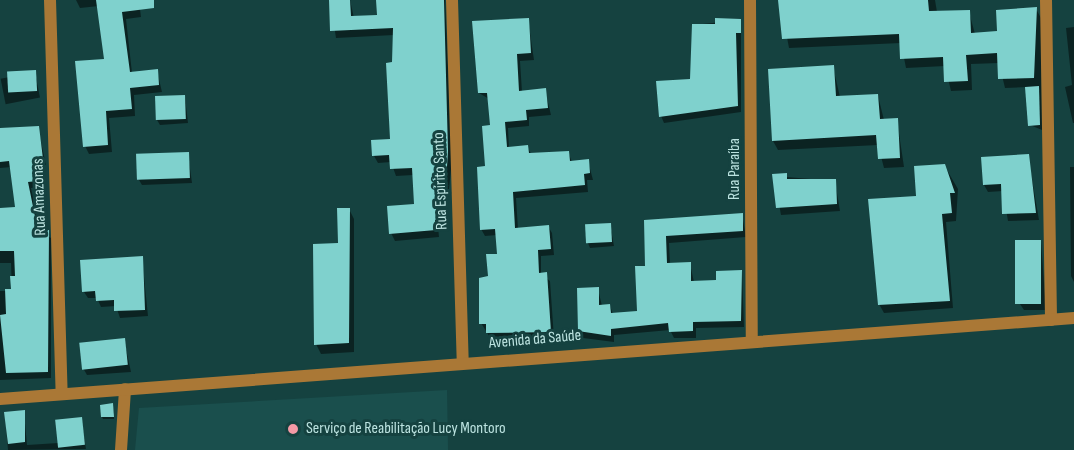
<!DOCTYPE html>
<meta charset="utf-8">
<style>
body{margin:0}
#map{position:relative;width:1074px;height:450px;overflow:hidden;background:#154240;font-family:"Sofia Sans Condensed",sans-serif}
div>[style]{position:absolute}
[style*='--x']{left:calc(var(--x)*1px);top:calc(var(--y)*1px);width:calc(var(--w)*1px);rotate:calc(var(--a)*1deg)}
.built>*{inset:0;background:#1a4f4d}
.shadow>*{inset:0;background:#0007;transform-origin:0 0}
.building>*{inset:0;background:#7fd1cd;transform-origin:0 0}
.minor>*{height:12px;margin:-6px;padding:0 6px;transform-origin:6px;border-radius:6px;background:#aa7836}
.tertiary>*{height:12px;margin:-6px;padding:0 6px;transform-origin:6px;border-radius:6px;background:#aa7836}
.dots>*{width:16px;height:16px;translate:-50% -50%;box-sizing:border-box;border:3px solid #154240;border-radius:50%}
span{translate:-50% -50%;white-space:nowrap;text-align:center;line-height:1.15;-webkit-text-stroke:6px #154240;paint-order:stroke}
.street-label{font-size:16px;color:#bce3e0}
.poi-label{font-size:16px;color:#bce3e0}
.left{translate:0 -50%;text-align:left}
</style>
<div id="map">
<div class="built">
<div style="clip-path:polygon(447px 390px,448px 450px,135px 450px,139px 408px)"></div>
</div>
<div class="shadow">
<div style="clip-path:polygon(76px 0,145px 0,139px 1px,141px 17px,126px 19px,132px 73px,157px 71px,162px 92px,134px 95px,135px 116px,109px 118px,112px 152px,89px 154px,85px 146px,105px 60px,99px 6px,80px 8px)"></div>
<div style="clip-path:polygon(330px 0,350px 0,354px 18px,379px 17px,378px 0,445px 0,452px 160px,449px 189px,442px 190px,445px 226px,438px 227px,439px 237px,395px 241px,391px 233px,415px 205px,413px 175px,396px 176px,391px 162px,378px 163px,374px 156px,392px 141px,394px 35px,336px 38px)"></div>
<div style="clip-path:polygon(780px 0,935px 0,937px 12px,969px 12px,975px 34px,999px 32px,1036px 9px,1041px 18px,1042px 130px,1030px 125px,1027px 87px,1005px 88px,999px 63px,971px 64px,972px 90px,951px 91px,945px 66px,906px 68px,901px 43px,789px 48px)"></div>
<div style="clip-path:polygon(528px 19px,534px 60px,520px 61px,522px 92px,545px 90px,551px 115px,529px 117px,529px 126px,508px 128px,509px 148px,527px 147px,532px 155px,568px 152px,572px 162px,588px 161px,593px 180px,587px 180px,588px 192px,516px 198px,518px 229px,548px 226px,552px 233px,554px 255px,541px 256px,541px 274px,550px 281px,554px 338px,491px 339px,481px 323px,499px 255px,497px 235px,485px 236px,481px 229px,491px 127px,489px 99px,479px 93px)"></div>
<div style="clip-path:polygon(741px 20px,741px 112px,664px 123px,661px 116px,692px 80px,693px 25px)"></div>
<div style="clip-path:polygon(1074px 27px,1074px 123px,1073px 123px,1065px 87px,1072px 85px,1066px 28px)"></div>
<div style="clip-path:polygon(833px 67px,840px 97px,878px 96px,884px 120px,897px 120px,904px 167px,884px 168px,878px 145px,778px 150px,773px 141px)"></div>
<div style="left:35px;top:72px;width:26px;height:35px;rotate:79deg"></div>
<div style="clip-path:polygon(185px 97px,188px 123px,160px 125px,157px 120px)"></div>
<div style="clip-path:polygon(38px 128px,46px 165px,38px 166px,39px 187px,31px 188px,40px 232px,51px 238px,51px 378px,0 380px,0 291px,12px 291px,11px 263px,0 263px,0 209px,17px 208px,12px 167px,0 168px,0 130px)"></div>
<div style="clip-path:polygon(188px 154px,192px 183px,142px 185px,139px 180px)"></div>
<div style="clip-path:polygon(1028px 156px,1039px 220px,1008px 221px,1003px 191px,988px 192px,984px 185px,982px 159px)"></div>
<div style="clip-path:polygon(944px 165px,958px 189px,956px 221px,946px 222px,953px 308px,884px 313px,879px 304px,918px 198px)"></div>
<div style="clip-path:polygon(1070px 167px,1074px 167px,1074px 282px,1071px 276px)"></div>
<div style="clip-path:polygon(774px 176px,835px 181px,840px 211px,781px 215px)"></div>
<div style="clip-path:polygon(349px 209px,354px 219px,354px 352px,321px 354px,316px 344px)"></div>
<div style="clip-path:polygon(742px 214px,746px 237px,669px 243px,670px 265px,690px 264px,694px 282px,718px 281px,742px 271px,744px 327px,696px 328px,696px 338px,674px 338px,670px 330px,614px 335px,614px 342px,583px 338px,579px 331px,598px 289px,602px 306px,610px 306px,613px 314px,639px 312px,647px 267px,645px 222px)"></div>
<div style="clip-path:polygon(610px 224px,614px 246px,590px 248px,588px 243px)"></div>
<div style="clip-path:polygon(1041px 241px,1046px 310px,1024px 310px,1020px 304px)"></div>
<div style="clip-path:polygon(142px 257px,148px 316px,120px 318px,116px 306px,101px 307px,97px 298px,88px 298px,84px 292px)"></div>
<div style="clip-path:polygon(124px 340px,131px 372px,87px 375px,83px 368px)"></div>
<div style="clip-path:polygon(113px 405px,114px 419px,103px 419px,102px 417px)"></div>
<div style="clip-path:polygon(24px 412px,27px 445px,58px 443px,81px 419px,86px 449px,8px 450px,5px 414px)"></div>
</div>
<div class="building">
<div style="clip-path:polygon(96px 0,154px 0,154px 8px,122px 12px,130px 72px,158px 69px,159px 85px,130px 88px,132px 109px,106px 111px,108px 145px,83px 147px,75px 61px,104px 59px)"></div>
<div style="clip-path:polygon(329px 0,350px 0,351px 16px,377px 15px,376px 0,444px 0,448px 151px,446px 182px,439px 183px,442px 219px,435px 220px,436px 230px,389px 234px,387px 206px,414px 204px,412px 168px,390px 169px,389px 155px,372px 156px,371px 140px,390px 139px,386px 63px,392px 62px,393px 28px,330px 31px)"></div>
<div style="clip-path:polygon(778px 0,928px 0,929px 11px,970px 10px,971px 33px,997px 31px,996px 10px,1037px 7px,1034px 78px,998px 79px,997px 53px,966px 55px,968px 81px,944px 82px,943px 57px,900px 59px,899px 34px,782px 39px)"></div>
<div style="clip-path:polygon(529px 18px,531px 53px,517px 54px,519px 91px,546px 88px,548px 108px,526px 110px,527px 120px,505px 122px,507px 147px,528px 145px,529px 153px,569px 151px,570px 161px,589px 159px,590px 173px,584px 174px,585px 185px,513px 192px,515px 228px,549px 225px,551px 249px,538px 250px,539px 273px,547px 272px,551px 332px,486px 333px,486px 324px,479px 324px,479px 278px,488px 276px,486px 254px,497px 254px,495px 229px,480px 230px,477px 167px,485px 166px,482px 126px,490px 125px,487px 93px,478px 93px,472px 21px)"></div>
<div style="clip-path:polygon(715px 18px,741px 19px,741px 33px,736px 33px,738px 106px,659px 117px,656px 81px,690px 79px,692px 24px,715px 24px)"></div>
<div style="clip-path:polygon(834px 65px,836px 96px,878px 94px,880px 119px,898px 118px,900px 158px,878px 159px,876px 135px,772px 141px,768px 69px)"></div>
<div style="left:36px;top:70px;width:21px;height:29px;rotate:87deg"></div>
<div style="clip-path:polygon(1039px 86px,1040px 125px,1028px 126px,1025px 87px)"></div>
<div style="left:185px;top:95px;width:24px;height:30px;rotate:88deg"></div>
<div style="clip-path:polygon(39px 126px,43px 159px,35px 160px,37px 181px,28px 182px,38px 231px,49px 230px,48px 372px,6px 373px,0 315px,6px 314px,5px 289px,11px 289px,10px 276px,15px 276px,14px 251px,0 251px,0 208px,15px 207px,9px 161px,0 162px,0 128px)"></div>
<div style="left:189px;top:152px;width:26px;height:53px;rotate:88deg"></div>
<div style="clip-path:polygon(1029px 154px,1036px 213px,1002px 214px,1001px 184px,983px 185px,981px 157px)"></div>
<div style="clip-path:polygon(945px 164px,955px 193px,950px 193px,952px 213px,942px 214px,950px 301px,878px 305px,868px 199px,916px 196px,914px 166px)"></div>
<div style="clip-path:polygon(787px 173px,787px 179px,836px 179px,837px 204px,776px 208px,772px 174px)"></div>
<div style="clip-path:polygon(337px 208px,350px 208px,349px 343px,314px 345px,313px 244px,338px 243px)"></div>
<div style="clip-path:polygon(743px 213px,743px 231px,666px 236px,667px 263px,691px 262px,691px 281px,716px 280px,716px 271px,742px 270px,741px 321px,693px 322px,693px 331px,669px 332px,668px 323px,611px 329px,611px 336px,578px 331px,577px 288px,599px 287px,599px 305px,610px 304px,611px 313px,637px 311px,635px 266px,645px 266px,644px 220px)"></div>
<div style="left:611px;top:223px;width:19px;height:26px;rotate:87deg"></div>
<div style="left:1015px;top:240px;width:26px;height:64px"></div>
<div style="clip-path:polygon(143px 256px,145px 310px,114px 311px,114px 300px,96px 301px,95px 291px,82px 292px,80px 260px)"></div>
<div style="left:125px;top:338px;width:27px;height:46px;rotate:84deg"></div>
<div style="clip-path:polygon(113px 403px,114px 417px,101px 417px,100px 405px)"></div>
<div style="clip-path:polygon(25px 410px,25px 442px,8px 444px,4px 412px)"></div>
<div style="left:82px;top:417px;width:28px;height:27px;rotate:84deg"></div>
</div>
<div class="minor">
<div style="--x:50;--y:0;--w:394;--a:88.3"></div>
<div style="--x:452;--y:0;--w:362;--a:88.3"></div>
<div style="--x:750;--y:0;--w:339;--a:89.7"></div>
<div style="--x:1046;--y:0;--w:320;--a:89.1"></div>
<div style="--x:121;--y:450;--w:61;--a:-86.2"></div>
</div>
<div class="tertiary">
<div style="--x:0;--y:399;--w:1077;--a:-4.31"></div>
</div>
<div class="dots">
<div style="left:293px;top:429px;background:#f49aa6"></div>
</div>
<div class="street-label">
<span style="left:735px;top:169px;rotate:-90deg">Rua Paraíba</span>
<span style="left:441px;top:181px;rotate:-92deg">Rua Espírito Santo</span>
<span style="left:40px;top:197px;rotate:-92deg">Rua Amazonas</span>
<span style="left:535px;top:340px;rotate:-5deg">Avenida da Saúde</span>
</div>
<div class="poi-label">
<span class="left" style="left:306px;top:429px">Serviço de Reabilitação Lucy Montoro</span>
</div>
</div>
